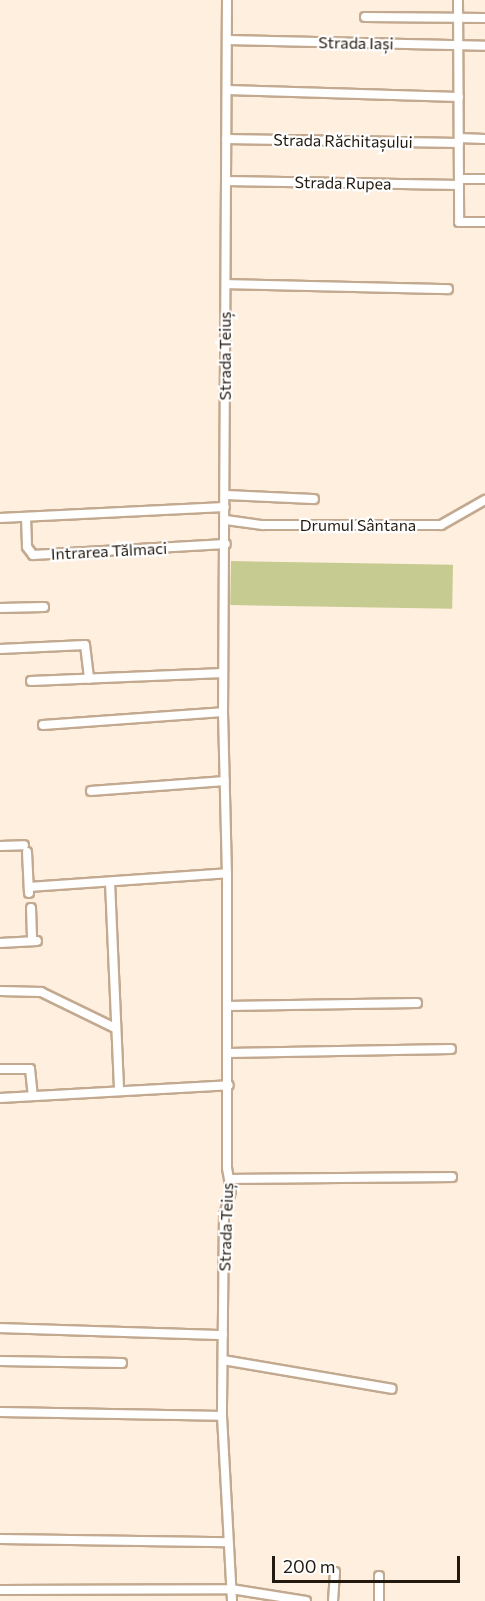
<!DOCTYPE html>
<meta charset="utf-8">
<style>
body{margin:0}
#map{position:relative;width:485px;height:1601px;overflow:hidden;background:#ffefdf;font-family:Commissioner,sans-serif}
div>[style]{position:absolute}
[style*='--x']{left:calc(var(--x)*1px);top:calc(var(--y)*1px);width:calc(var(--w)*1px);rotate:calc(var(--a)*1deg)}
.green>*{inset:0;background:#c6cb91;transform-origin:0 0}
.roads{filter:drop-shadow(2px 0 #c2a98f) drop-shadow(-2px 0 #c2a98f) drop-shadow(0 2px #c2a98f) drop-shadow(0 -2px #c2a98f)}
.minor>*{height:8px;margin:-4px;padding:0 4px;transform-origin:4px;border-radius:4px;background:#fff}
span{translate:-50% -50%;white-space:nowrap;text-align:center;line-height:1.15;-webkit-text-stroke:4.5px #fff;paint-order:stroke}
.street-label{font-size:16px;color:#22190f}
.scale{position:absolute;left:272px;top:1556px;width:188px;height:27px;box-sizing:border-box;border:3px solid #22190f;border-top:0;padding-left:8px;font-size:18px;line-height:21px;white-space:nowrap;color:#22190f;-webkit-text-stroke:4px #fff;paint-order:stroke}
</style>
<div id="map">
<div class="green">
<div style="left:231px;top:561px;width:222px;height:44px;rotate:1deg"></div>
</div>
<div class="roads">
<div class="minor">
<div style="--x:227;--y:0;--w:712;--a:90.32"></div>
<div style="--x:223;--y:712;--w:161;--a:88.6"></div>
<div style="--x:227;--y:873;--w:295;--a:90"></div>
<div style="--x:227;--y:1168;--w:23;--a:80"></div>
<div style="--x:231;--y:1191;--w:25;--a:106"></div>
<div style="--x:224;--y:1215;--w:201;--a:90.6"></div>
<div style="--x:222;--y:1416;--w:185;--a:86.9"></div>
<div style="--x:458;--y:0;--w:222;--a:89.7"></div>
<div style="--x:459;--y:222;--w:26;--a:0"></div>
<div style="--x:365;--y:17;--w:120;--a:0.5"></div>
<div style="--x:227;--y:40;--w:258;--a:1.3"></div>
<div style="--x:227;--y:90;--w:232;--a:1.7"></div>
<div style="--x:459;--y:138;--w:26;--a:2"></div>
<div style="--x:226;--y:139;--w:233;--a:1"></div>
<div style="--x:459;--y:179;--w:26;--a:0"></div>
<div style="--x:226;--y:181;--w:233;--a:1"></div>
<div style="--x:226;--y:284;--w:222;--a:1.3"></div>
<div style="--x:225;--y:495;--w:89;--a:2.6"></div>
<div style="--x:26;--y:517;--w:30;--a:88"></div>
<div style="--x:27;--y:547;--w:10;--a:53"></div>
<div style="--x:33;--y:555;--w:193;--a:-3.3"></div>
<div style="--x:0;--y:518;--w:225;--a:-2.8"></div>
<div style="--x:226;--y:520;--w:37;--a:8"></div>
<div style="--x:263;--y:525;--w:178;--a:0"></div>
<div style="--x:441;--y:525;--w:51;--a:-29.6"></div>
<div style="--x:0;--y:608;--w:44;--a:-1.3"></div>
<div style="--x:0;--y:649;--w:85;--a:-2.7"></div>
<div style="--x:85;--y:645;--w:34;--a:83"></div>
<div style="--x:31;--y:681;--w:192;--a:-2.4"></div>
<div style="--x:43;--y:725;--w:180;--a:-4.1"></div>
<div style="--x:91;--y:791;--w:134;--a:-4.3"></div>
<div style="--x:0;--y:846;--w:24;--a:-2"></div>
<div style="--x:27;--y:852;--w:41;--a:87.2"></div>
<div style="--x:110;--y:882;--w:209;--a:87.5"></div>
<div style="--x:29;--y:887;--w:198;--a:-4"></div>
<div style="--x:31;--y:908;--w:33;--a:88"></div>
<div style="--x:0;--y:943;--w:37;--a:-3"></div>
<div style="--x:0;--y:991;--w:41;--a:1.4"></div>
<div style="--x:41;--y:992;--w:82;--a:25.9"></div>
<div style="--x:227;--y:1006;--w:190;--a:-0.9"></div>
<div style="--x:228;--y:1053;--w:223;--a:-1"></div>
<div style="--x:0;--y:1069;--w:30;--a:0"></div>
<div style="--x:30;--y:1069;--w:27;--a:84"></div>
<div style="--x:0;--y:1098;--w:229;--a:-3.2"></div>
<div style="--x:229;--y:1179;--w:223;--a:-0.5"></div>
<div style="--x:0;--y:1328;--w:223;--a:1.8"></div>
<div style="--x:223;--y:1360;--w:171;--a:9.7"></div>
<div style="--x:0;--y:1361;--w:122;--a:0.9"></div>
<div style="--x:0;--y:1412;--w:222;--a:1"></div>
<div style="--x:0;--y:1539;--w:228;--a:0.8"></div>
<div style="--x:379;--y:1576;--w:25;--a:90"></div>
<div style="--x:0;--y:1590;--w:231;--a:-0.2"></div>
<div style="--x:231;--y:1589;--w:76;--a:9.1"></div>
<div style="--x:333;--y:1601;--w:29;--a:-86"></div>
</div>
</div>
<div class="street-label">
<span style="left:356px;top:43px;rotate:1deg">Strada Iași</span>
<span style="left:343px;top:141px;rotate:1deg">Strada Răchitașului</span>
<span style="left:343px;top:183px;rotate:1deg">Strada Rupea</span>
<span style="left:225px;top:356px;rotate:-90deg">Strada Teiuș</span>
<span style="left:358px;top:525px">Drumul Sântana</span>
<span style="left:109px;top:551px;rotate:-3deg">Intrarea Tălmaci</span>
<span style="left:226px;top:1227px;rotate:-88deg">Strada Teiuș</span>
</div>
<div class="scale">200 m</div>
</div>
